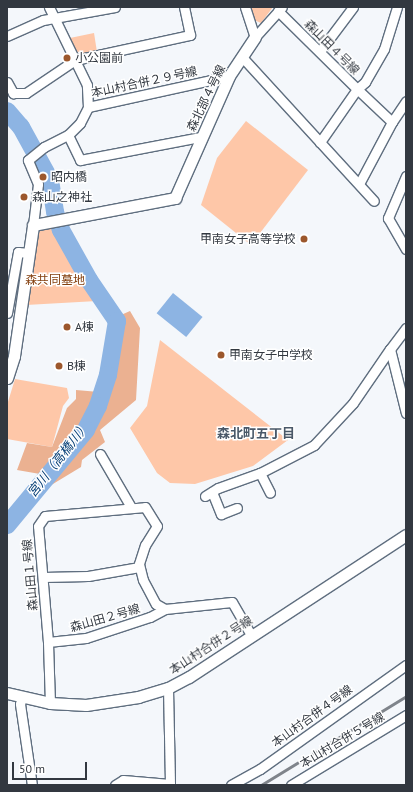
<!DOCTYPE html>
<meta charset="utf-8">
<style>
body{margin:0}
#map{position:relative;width:413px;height:792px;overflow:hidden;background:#f4f7fb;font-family:"PT Sans","Noto Sans JP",sans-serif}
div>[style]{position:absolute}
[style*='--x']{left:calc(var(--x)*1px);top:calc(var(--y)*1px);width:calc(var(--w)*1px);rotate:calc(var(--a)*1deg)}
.green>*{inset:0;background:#fec7a8}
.forest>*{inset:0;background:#ebb191}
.water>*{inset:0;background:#8db4e3;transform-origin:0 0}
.river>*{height:18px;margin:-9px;padding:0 9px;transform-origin:9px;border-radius:9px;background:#8db4e3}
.roads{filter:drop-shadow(1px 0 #5f6e7f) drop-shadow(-1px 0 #5f6e7f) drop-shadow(0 1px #5f6e7f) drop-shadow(0 -1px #5f6e7f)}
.minor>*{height:9px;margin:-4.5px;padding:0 4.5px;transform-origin:4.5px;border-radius:4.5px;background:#fff}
.tertiary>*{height:11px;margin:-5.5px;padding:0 5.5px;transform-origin:5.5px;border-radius:5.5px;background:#fff}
.rail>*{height:3px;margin:-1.5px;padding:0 1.5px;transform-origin:1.5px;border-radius:1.5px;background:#7f848b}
.dots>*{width:11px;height:11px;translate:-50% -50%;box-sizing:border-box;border:2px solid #fff;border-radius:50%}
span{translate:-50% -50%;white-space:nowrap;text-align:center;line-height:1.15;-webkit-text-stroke:3px #fff;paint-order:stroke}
.street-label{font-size:12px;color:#323840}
.poi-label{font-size:12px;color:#323840}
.left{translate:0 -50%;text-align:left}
.right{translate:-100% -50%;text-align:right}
.park-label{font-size:12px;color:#84400f}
.neighbourhood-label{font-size:13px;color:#4a5868;font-weight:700}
.water-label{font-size:13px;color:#063f77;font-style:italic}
.frame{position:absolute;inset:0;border:8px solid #323840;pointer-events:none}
.scale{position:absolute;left:12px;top:762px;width:75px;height:18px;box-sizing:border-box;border:2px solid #323840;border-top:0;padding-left:5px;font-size:12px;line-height:14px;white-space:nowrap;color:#323840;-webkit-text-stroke:3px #fff;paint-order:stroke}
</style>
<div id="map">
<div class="green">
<div style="clip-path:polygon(250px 7px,273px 7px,261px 23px,254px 20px)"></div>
<div style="clip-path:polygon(94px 33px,97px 52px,87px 54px,75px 51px,70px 38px)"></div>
<div style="clip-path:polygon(246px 121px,308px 170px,251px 245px,201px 205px,217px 158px)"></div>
<div style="clip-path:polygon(53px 227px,66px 254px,97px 301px,26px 305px,37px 235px,42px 229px)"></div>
<div style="clip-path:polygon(160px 340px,288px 440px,253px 466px,195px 484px,170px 483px,157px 473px,130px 428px,147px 406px)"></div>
<div style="clip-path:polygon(15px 379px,67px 388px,69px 398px,63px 406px,52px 447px,7px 439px,7px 405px)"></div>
</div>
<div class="forest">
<div style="clip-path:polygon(130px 311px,140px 328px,136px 400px,100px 430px,105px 442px,82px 460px,81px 467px,48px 487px,28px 506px,18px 520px,10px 517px,40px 474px,17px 470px,27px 443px,52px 447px,67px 408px,76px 399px,76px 390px,99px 392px,112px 319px)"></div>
</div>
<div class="water">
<div style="left:173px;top:293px;width:38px;height:26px;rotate:39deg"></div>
</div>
<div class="river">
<div style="--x:7;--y:111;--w:21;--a:49"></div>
<div style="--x:21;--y:127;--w:60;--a:61.3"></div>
<div style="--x:50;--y:180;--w:32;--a:81"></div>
<div style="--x:55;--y:212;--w:19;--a:72"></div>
<div style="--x:61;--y:230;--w:57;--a:60.8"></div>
<div style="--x:89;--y:280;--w:50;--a:55.7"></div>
<div style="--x:117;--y:321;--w:55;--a:99.5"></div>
<div style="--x:108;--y:375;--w:33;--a:108"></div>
<div style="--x:98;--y:406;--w:27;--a:117"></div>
<div style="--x:86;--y:430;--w:124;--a:129.7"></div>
</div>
<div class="roads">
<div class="minor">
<div style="--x:245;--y:7;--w:32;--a:72"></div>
<div style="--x:255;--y:37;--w:40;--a:-48"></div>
<div style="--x:278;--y:11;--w:111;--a:44.6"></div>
<div style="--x:357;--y:89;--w:65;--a:124.9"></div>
<div style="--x:7;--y:36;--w:39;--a:-24"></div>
<div style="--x:43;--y:20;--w:73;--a:-10.2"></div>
<div style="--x:320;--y:51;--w:55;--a:-53.1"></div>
<div style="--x:242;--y:57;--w:195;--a:47.5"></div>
<div style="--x:7;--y:82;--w:13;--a:61"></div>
<div style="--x:13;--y:93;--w:13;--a:0"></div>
<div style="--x:26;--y:93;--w:59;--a:-34"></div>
<div style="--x:75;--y:60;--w:118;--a:-12.3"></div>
<div style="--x:190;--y:35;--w:29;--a:-102"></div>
<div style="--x:88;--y:107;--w:144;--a:-12.4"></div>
<div style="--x:392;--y:122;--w:48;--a:-136.7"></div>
<div style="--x:357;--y:89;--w:11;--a:-41"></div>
<div style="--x:365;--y:82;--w:38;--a:-60"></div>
<div style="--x:384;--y:49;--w:44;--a:-72.8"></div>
<div style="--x:68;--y:135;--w:28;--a:64"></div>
<div style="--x:80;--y:160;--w:123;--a:-10.8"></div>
<div style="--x:406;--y:176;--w:46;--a:113.2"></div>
<div style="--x:388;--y:218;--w:36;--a:60"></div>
<div style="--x:359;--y:184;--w:70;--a:-62"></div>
<div style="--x:392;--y:122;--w:25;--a:-56"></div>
<div style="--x:33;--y:225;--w:41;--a:-83"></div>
<div style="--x:38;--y:184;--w:26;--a:-113"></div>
<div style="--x:28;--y:160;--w:21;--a:-39"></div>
<div style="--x:44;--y:147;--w:27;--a:-27"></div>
<div style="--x:68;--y:135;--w:17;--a:-45"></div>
<div style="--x:80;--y:123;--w:18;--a:-63"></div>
<div style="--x:88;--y:107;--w:22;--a:-93"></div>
<div style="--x:87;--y:85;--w:87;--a:-116"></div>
<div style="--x:7;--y:313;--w:62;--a:-79.8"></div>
<div style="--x:18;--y:252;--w:11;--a:5"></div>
<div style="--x:406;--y:328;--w:26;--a:127"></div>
<div style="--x:390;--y:349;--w:66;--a:76"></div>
<div style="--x:100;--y:454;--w:61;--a:59.7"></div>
<div style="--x:260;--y:473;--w:22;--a:63"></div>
<div style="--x:212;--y:492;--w:24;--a:68"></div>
<div style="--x:221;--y:514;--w:17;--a:-21"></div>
<div style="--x:205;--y:496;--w:15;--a:-32"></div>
<div style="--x:218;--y:488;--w:45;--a:-19.7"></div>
<div style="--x:260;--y:473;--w:61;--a:-27.4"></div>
<div style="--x:314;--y:445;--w:57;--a:-47.1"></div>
<div style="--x:353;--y:403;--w:65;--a:-55.6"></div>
<div style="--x:43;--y:577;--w:45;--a:-1.3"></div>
<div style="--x:88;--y:576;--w:52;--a:-10"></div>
<div style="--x:48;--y:642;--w:38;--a:-6"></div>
<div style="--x:86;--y:638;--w:67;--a:-18.2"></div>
<div style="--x:150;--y:617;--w:17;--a:-28"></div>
<div style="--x:168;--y:688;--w:97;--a:88.8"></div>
<div style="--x:22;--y:697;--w:7;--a:106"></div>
<div style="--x:20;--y:704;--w:82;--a:81.6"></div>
<div style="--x:50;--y:703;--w:61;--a:-91.9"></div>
<div style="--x:48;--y:642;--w:116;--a:-94.9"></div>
<div style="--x:38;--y:526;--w:12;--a:-55"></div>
<div style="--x:45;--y:516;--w:100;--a:-5.1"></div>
<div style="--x:145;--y:507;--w:22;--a:58"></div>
<div style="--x:157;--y:526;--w:22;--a:122"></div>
<div style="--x:145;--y:545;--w:20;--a:108"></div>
<div style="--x:139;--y:564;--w:16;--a:76"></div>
<div style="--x:143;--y:580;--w:27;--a:62"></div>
<div style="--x:156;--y:604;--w:10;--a:29"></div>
<div style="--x:165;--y:609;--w:67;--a:-6"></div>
<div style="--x:232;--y:602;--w:38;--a:60"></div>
<div style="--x:115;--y:785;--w:9;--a:-32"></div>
<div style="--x:123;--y:780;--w:47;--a:4.9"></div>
<div style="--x:231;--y:785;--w:33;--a:-29"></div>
<div style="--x:260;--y:769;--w:179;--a:-35.5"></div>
<div style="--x:291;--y:785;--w:135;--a:-31.3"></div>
</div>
<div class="tertiary">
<div style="--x:7;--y:378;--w:23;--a:-72"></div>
<div style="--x:14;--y:356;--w:132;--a:-81.7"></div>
<div style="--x:33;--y:225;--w:145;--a:-10.8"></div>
<div style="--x:175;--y:198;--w:133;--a:-66.1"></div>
<div style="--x:229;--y:76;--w:47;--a:-56.3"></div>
<div style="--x:7;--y:693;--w:44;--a:13.1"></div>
<div style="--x:50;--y:703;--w:36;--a:3"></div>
<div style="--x:86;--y:705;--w:53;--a:-8.7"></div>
<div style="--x:138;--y:697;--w:31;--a:-17"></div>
<div style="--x:168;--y:688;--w:24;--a:-28"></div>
<div style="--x:189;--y:677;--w:259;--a:-33.2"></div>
</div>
</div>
<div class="rail">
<div style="--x:261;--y:785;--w:170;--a:-31.5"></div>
</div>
<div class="dots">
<div style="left:67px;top:58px;background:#9c572c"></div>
<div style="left:43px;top:177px;background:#9c572c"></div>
<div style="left:24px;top:197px;background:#9c572c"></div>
<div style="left:304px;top:239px;background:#9c572c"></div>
<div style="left:67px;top:327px;background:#9c572c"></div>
<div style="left:221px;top:355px;background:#9c572c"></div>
<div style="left:59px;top:366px;background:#9c572c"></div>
</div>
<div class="street-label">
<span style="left:332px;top:47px;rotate:45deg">森山田４号線</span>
<span style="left:144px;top:82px;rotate:-12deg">本山村合併２９号線</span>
<span style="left:206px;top:98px;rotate:-64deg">森北部４号線</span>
<span style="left:30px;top:575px;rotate:-95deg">森山田１号線</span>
<span style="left:105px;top:618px;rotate:-16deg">森山田２号線</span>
<span style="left:211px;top:645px;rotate:-33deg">本山村合併２号線</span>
<span style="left:312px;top:716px;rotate:-36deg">本山村合併４号線</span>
<span style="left:342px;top:740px;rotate:-31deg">本山村合併５号線</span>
</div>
<div class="poi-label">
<span class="left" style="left:75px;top:58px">小公園前</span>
<span class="left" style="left:51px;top:177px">昭内橋</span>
<span class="left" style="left:32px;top:197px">森山之神社</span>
<span class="right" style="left:296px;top:239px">甲南女子高等学校</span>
<span class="left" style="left:75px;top:327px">A棟</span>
<span class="left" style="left:229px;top:355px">甲南女子中学校</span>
<span class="left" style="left:67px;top:366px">B棟</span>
</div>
<div class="park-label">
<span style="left:55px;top:280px">森共同墓地</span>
</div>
<div class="neighbourhood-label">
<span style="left:256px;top:434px">森北町五丁目</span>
</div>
<div class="water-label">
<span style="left:59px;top:460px;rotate:-52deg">宮川（高橋川）</span>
</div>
<div class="frame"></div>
<div class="scale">50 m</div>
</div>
